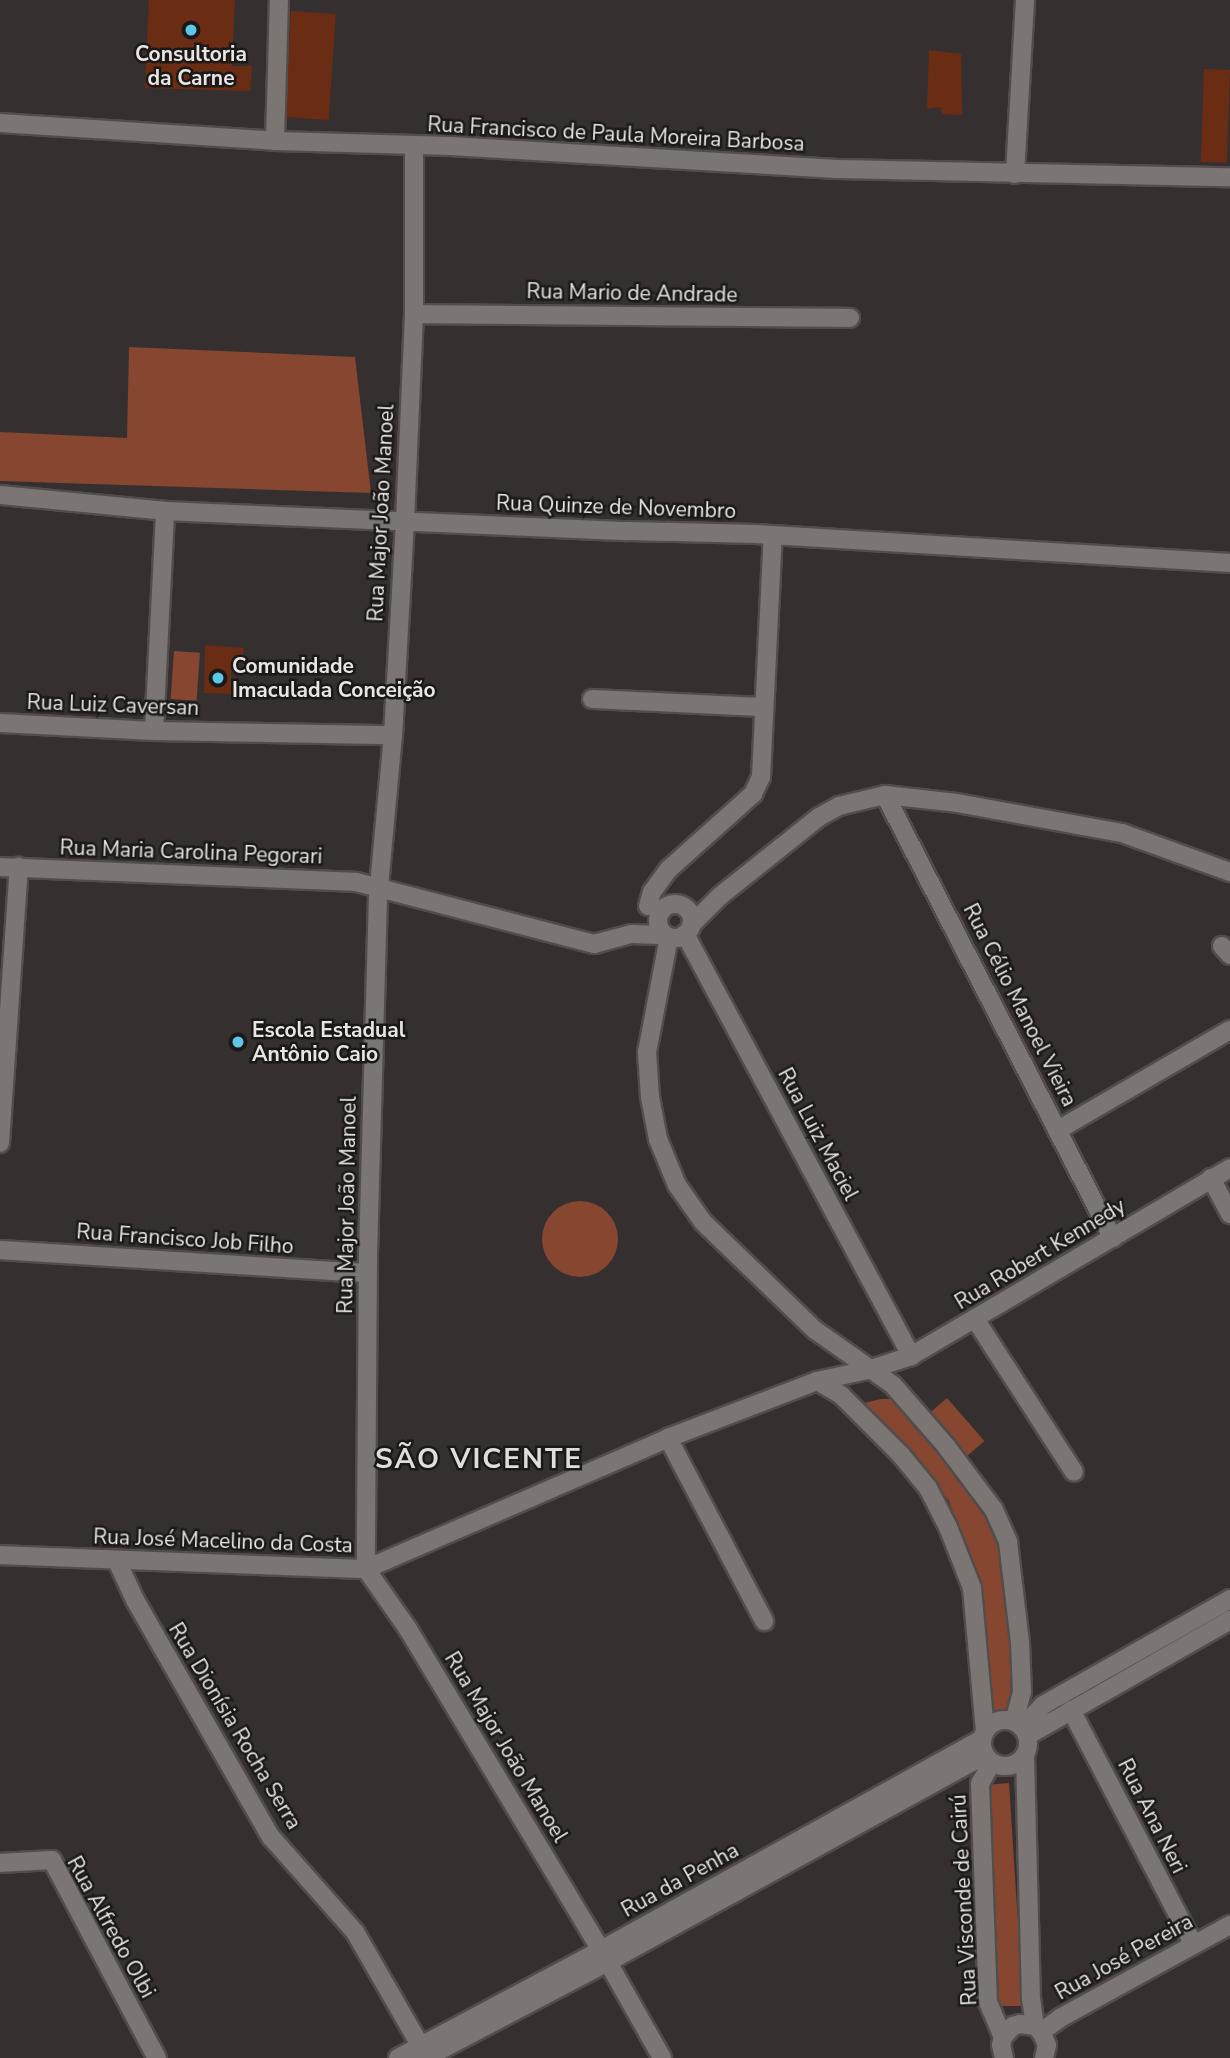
<!DOCTYPE html>
<meta charset="utf-8">
<style>
body{margin:0}
#map{position:relative;width:1230px;height:2058px;overflow:hidden;background:#35302f;font-family:"Nunito Sans",sans-serif}
div>[style]{position:absolute}
[style*='--x']{left:calc(var(--x)*1px);top:calc(var(--y)*1px);width:calc(var(--w)*1px);rotate:calc(var(--a)*1deg)}
.green>*{inset:0;background:#86462f;transform-origin:0 0}
.round{border-radius:50%}
.building>*{inset:0;background:#6b2c14;transform-origin:0 0}
.roads{filter:drop-shadow(2px 0 #524d4c) drop-shadow(-2px 0 #524d4c) drop-shadow(0 2px #524d4c) drop-shadow(0 -2px #524d4c)}
.minor>*{height:18px;margin:-9px;padding:0 9px;transform-origin:9px;border-radius:9px;background:#7b7674}
.minor>.ring{margin:-9px;padding:0;box-sizing:content-box;background:none;border:18px solid #7b7674;border-radius:50%}
.tertiary>*{height:18px;margin:-9px;padding:0 9px;transform-origin:9px;border-radius:9px;background:#7b7674}
.dots>*{width:19px;height:19px;translate:-50% -50%;box-sizing:border-box;border:4px solid #1b1918;border-radius:50%}
span{translate:-50% -50%;white-space:nowrap;text-align:center;line-height:1.15;-webkit-text-stroke:5px #1b1918;paint-order:stroke}
.poi-label{font-size:21px;color:#e9e5e4;font-weight:700}
.left{translate:0 -50%;text-align:left}
.street-label{font-size:21px;color:#e9e5e4}
.district-label{font-size:28px;color:#e2dcda;font-weight:700;letter-spacing:2px}
</style>
<div id="map">
<div class="green">
<div style="clip-path:polygon(129px 347px,355px 357px,371px 493px,0 481px,0 432px,127px 438px)"></div>
<div style="left:174px;top:651px;width:26px;height:48px;rotate:4deg"></div>
<div class="round" style="left:542px;top:1201px;width:76px;height:76px"></div>
<div style="left:947px;top:1398px;width:57px;height:23px;rotate:49deg"></div>
<div style="clip-path:polygon(881px 1399px,893px 1399px,929px 1436px,978px 1498px,1000px 1548px,1014px 1641px,1011px 1712px,983px 1716px,971px 1567px,949px 1501px,906px 1449px,860px 1404px)"></div>
<div style="clip-path:polygon(1009px 1783px,1017px 1908px,1025px 2006px,997px 2006px,985px 1785px)"></div>
</div>
<div class="building">
<div style="clip-path:polygon(149px 0,235px 0,232px 66px,252px 66px,250px 91px,145px 88px)"></div>
<div style="left:291px;top:11px;width:45px;height:106px;rotate:4deg"></div>
<div style="clip-path:polygon(929px 50px,961px 54px,962px 115px,942px 114px,941px 107px,927px 109px)"></div>
<div style="left:1204px;top:69px;width:26px;height:93px;rotate:2deg"></div>
<div style="clip-path:polygon(205px 645px,244px 648px,242px 661px,231px 662px,231px 694px,204px 693px)"></div>
</div>
<div class="roads">
<div class="minor">
<div style="--x:0;--y:123;--w:276;--a:3.7"></div>
<div style="--x:275;--y:141;--w:176;--a:1.6"></div>
<div style="--x:451;--y:146;--w:386;--a:3.4"></div>
<div style="--x:836;--y:169;--w:394;--a:1.2"></div>
<div style="--x:275;--y:141;--w:141;--a:-88.4"></div>
<div style="--x:414;--y:146;--w:168;--a:90"></div>
<div style="--x:414;--y:314;--w:207;--a:92.5"></div>
<div style="--x:405;--y:521;--w:214;--a:93.2"></div>
<div style="--x:393;--y:735;--w:162;--a:95.3"></div>
<div style="--x:378;--y:896;--w:355;--a:91.6"></div>
<div style="--x:368;--y:1251;--w:318;--a:90.4"></div>
<div style="--x:366;--y:1569;--w:73;--a:55"></div>
<div style="--x:408;--y:1629;--w:375;--a:59"></div>
<div style="--x:601;--y:1950;--w:124;--a:60.5"></div>
<div style="--x:1015;--y:174;--w:174;--a:-86.7"></div>
<div style="--x:414;--y:314;--w:436;--a:0.5"></div>
<div style="--x:0;--y:495;--w:166;--a:5.5"></div>
<div style="--x:165;--y:511;--w:463;--a:2.5"></div>
<div style="--x:628;--y:531;--w:128;--a:1.3"></div>
<div style="--x:756;--y:534;--w:475;--a:3.5"></div>
<div style="--x:592;--y:699;--w:170;--a:2.7"></div>
<div style="--x:0;--y:723;--w:154;--a:3"></div>
<div style="--x:154;--y:731;--w:239;--a:1"></div>
<div style="--x:154;--y:731;--w:220;--a:-87.1"></div>
<div style="--x:885;--y:795;--w:498;--a:62.8"></div>
<div style="--x:0;--y:867;--w:356;--a:2.4"></div>
<div style="--x:356;--y:882;--w:246;--a:14.6"></div>
<div style="--x:594;--y:944;--w:39;--a:-15"></div>
<div style="--x:632;--y:934;--w:33;--a:2"></div>
<div class="ring" style="left:658px;top:904px;width:16px;height:16px"></div>
<div style="--x:648;--y:906;--w:15;--a:-74"></div>
<div style="--x:652;--y:892;--w:29;--a:-54"></div>
<div style="--x:669;--y:869;--w:113;--a:-41.8"></div>
<div style="--x:753;--y:794;--w:19;--a:-65"></div>
<div style="--x:761;--y:777;--w:242;--a:-87.2"></div>
<div style="--x:691;--y:925;--w:41;--a:-45"></div>
<div style="--x:720;--y:896;--w:127;--a:-38.6"></div>
<div style="--x:819;--y:817;--w:23;--a:-29"></div>
<div style="--x:839;--y:806;--w:47;--a:-13.4"></div>
<div style="--x:885;--y:795;--w:72;--a:6.3"></div>
<div style="--x:957;--y:803;--w:168;--a:10.3"></div>
<div style="--x:1122;--y:833;--w:115;--a:19.9"></div>
<div style="--x:685;--y:934;--w:479;--a:61.8"></div>
<div style="--x:669;--y:937;--w:117;--a:100.8"></div>
<div style="--x:647;--y:1052;--w:45;--a:86.2"></div>
<div style="--x:650;--y:1097;--w:43;--a:79.2"></div>
<div style="--x:658;--y:1139;--w:50;--a:67.6"></div>
<div style="--x:677;--y:1185;--w:45;--a:54.9"></div>
<div style="--x:703;--y:1222;--w:156;--a:44"></div>
<div style="--x:815;--y:1330;--w:95;--a:35.2"></div>
<div style="--x:893;--y:1385;--w:81;--a:49"></div>
<div style="--x:946;--y:1446;--w:80;--a:53.1"></div>
<div style="--x:994;--y:1510;--w:35;--a:66"></div>
<div style="--x:1008;--y:1542;--w:102;--a:83.2"></div>
<div style="--x:1020;--y:1643;--w:49;--a:87.7"></div>
<div style="--x:1022;--y:1692;--w:30;--a:105"></div>
<div style="--x:1222;--y:946;--w:12;--a:48"></div>
<div style="--x:1058;--y:1130;--w:199;--a:-30.2"></div>
<div style="--x:0;--y:1143;--w:277;--a:-86.1"></div>
<div style="--x:1211;--y:1178;--w:41;--a:62.2"></div>
<div style="--x:0;--y:1250;--w:368;--a:3.6"></div>
<div style="--x:975;--y:1319;--w:182;--a:57.1"></div>
<div style="--x:817;--y:1381;--w:28;--a:30"></div>
<div style="--x:841;--y:1395;--w:85;--a:45"></div>
<div style="--x:901;--y:1455;--w:43;--a:50.7"></div>
<div style="--x:928;--y:1488;--w:44;--a:62.9"></div>
<div style="--x:948;--y:1527;--w:66;--a:68.5"></div>
<div style="--x:972;--y:1588;--w:144;--a:84.8"></div>
<div style="--x:668;--y:1438;--w:207;--a:62.3"></div>
<div style="--x:0;--y:1555;--w:366;--a:2.2"></div>
<div style="--x:366;--y:1569;--w:329;--a:-23.4"></div>
<div style="--x:668;--y:1438;--w:160;--a:-20.9"></div>
<div style="--x:817;--y:1381;--w:52;--a:-12.2"></div>
<div style="--x:868;--y:1370;--w:45;--a:-18"></div>
<div style="--x:911;--y:1356;--w:370;--a:-30.5"></div>
<div style="--x:117;--y:1561;--w:43;--a:65.2"></div>
<div style="--x:135;--y:1600;--w:273;--a:60.2"></div>
<div style="--x:271;--y:1837;--w:127;--a:48.5"></div>
<div style="--x:355;--y:1932;--w:144;--a:60.1"></div>
<div style="--x:1071;--y:1710;--w:263;--a:62.4"></div>
<div class="ring" style="left:982px;top:1720px;width:28px;height:28px"></div>
<div style="--x:1022;--y:1727;--w:30;--a:-46"></div>
<div style="--x:1043;--y:1705;--w:215;--a:-29.5"></div>
<div style="--x:1027;--y:1736;--w:234;--a:-29.7"></div>
<div style="--x:1025;--y:1755;--w:243;--a:88.6"></div>
<div style="--x:1031;--y:1998;--w:28;--a:82"></div>
<div style="--x:992;--y:1762;--w:25;--a:119"></div>
<div style="--x:980;--y:1784;--w:218;--a:87.9"></div>
<div style="--x:988;--y:2002;--w:38;--a:67"></div>
<div style="--x:0;--y:1863;--w:52;--a:-3.3"></div>
<div style="--x:52;--y:1860;--w:224;--a:62.1"></div>
<div style="--x:1041;--y:2032;--w:24;--a:-36"></div>
<div style="--x:1060;--y:2018;--w:194;--a:-28.7"></div>
<div style="--x:1004;--y:2058;--w:13;--a:-103"></div>
<div style="--x:1001;--y:2045;--w:8;--a:-76"></div>
<div style="--x:1003;--y:2037;--w:15;--a:-48"></div>
<div style="--x:1013;--y:2026;--w:7;--a:-16"></div>
<div style="--x:1020;--y:2024;--w:15;--a:8"></div>
<div style="--x:1035;--y:2026;--w:8;--a:45"></div>
<div style="--x:1041;--y:2032;--w:14;--a:65"></div>
<div style="--x:1047;--y:2045;--w:13;--a:103"></div>
</div>
<div class="tertiary">
<div style="--x:398;--y:2058;--w:230;--a:-28"></div>
<div style="--x:601;--y:1950;--w:436;--a:-29"></div>
<div style="--x:425;--y:2058;--w:207;--a:-27.7"></div>
<div style="--x:608;--y:1962;--w:430;--a:-28.8"></div>
</div>
</div>
<div class="dots">
<div style="left:191px;top:30px;background:#5cc7e7"></div>
<div style="left:218px;top:678px;background:#5cc7e7"></div>
<div style="left:238px;top:1042px;background:#5cc7e7"></div>
</div>
<div class="poi-label">
<span style="left:191px;top:66px">Consultoria<br>da Carne</span>
<span class="left" style="left:232px;top:678px">Comunidade<br>Imaculada Conceição</span>
<span class="left" style="left:252px;top:1042px">Escola Estadual<br>Antônio Caio</span>
</div>
<div class="street-label">
<span style="left:616px;top:134px;rotate:3deg">Rua Francisco de Paula Moreira Barbosa</span>
<span style="left:632px;top:293px;rotate:1deg">Rua Mario de Andrade</span>
<span style="left:616px;top:507px;rotate:2deg">Rua Quinze de Novembro</span>
<span style="left:381px;top:513px;rotate:-87deg">Rua Major João Manoel</span>
<span style="left:113px;top:705px;rotate:2deg">Rua Luiz Caversan</span>
<span style="left:191px;top:852px;rotate:2deg">Rua Maria Carolina Pegorari</span>
<span style="left:1020px;top:1005px;rotate:63deg">Rua Célio Manoel Vieira</span>
<span style="left:818px;top:1134px;rotate:62deg">Rua Luiz Maciel</span>
<span style="left:347px;top:1205px;rotate:-89deg">Rua Major João Manoel</span>
<span style="left:185px;top:1239px;rotate:4deg">Rua Francisco Job Filho</span>
<span style="left:1040px;top:1254px;rotate:-31deg">Rua Robert Kennedy</span>
<span style="left:223px;top:1541px;rotate:2deg">Rua José Macelino da Costa</span>
<span style="left:235px;top:1726px;rotate:59deg">Rua Dionísia Rocha Serra</span>
<span style="left:506px;top:1747px;rotate:59deg">Rua Major João Manoel</span>
<span style="left:1152px;top:1816px;rotate:63deg">Rua Ana Neri</span>
<span style="left:680px;top:1880px;rotate:-29deg">Rua da Penha</span>
<span style="left:964px;top:1900px;rotate:-93deg">Rua Visconde de Cairú</span>
<span style="left:111px;top:1927px;rotate:61deg">Rua Alfredo Olbi</span>
<span style="left:1124px;top:1957px;rotate:-29deg">Rua José Pereira</span>
</div>
<div class="district-label">
<span style="left:479px;top:1459px">SÃO VICENTE</span>
</div>
</div>
